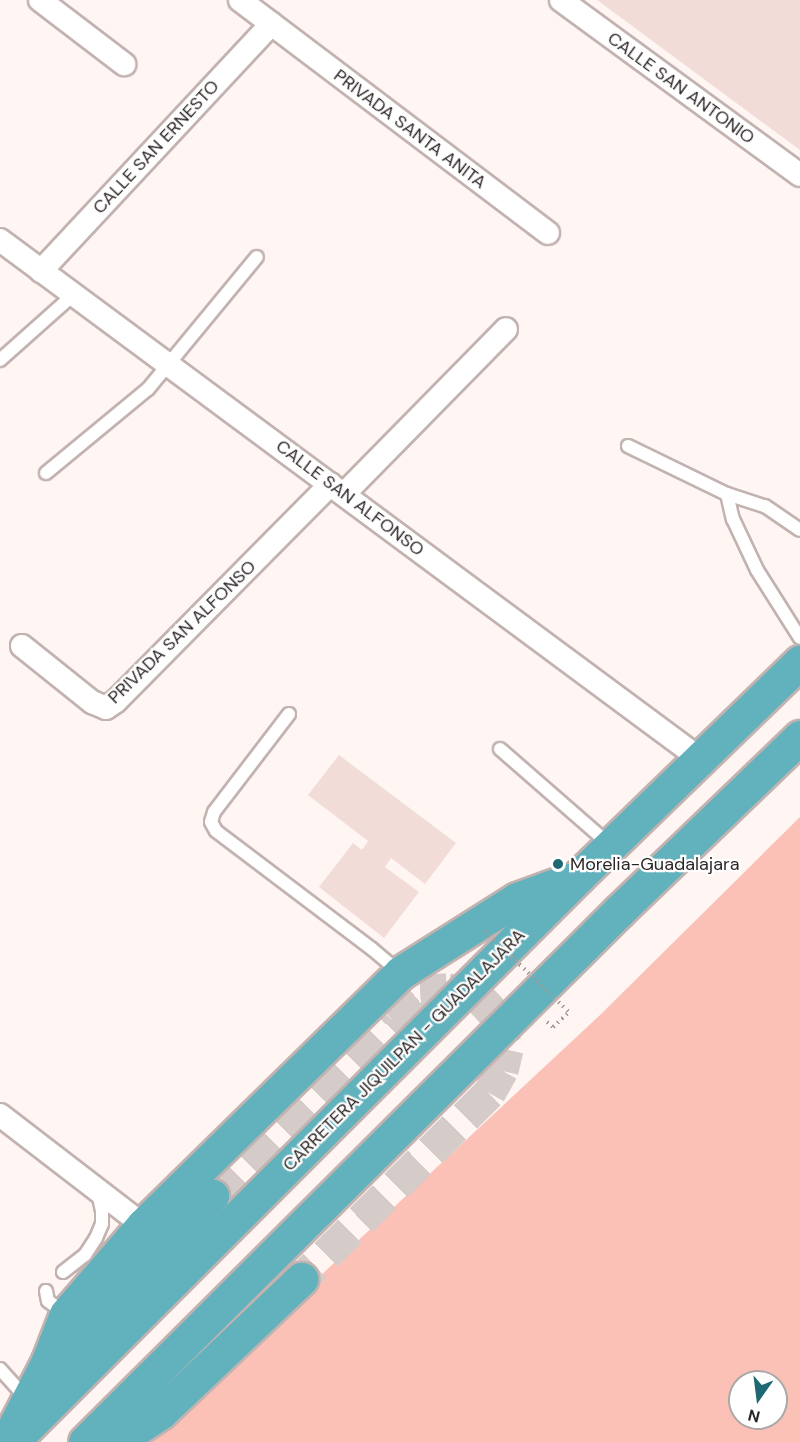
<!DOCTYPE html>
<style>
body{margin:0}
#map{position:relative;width:800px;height:1442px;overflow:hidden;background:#fff5f3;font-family:"DM Sans",sans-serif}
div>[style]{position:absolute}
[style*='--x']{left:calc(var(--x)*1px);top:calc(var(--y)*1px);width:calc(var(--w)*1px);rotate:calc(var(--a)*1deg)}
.green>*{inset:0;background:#fcc1b6}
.building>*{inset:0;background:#f2dcd8}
.trunk-tunnel>*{height:33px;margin-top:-16.5px;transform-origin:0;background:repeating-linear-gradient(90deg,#d5ccca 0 33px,transparent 0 49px)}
.path>*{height:4px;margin-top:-2px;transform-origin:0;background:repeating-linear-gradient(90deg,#a49c9a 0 1.5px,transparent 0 6px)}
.roads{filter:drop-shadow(2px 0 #c2b3b0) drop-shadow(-2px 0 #c2b3b0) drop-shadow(0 2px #c2b3b0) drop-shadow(0 -2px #c2b3b0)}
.service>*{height:12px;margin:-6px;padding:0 6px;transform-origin:6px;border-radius:6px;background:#fff}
.minor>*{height:22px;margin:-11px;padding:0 11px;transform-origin:11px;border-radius:11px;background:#fff}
.trunk>*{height:33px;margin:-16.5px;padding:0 16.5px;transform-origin:16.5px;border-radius:16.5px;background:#62b2be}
.path-bridge>*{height:4px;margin-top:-2px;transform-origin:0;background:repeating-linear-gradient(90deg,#a49c9a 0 1.5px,transparent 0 6px)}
.dots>*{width:16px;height:16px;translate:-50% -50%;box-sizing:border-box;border:3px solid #fff;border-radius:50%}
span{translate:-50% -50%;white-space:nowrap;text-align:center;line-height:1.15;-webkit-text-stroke:4.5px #fff;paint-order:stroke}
.street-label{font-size:18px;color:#2d2726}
.poi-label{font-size:18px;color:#2d2726}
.left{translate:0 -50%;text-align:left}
.north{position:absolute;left:728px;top:1370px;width:60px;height:60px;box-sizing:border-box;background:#fff;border:2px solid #aba9a8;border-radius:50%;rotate:194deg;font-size:16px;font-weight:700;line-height:24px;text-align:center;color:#2d2726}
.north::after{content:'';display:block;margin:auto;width:21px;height:27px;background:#1d6872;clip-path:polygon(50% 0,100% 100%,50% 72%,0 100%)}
</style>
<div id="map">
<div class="green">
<div style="clip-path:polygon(evenodd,800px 817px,800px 1442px,142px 1442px,599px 1016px,800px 817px,740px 1382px,776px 1382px,776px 1418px,740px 1418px,740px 1382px)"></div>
</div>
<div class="building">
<div style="clip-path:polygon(597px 0,800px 0,800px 150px)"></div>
<div style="clip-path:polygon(339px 755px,456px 843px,425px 884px,391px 858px,385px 867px,419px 892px,384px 938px,319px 887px,353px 843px,362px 850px,368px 841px,308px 795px)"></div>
</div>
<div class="trunk-tunnel">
<div style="--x:212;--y:1196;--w:252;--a:-45.5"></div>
<div style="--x:389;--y:1016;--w:40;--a:-39"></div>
<div style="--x:420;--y:991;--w:27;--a:-4"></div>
<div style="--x:447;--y:989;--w:32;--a:13"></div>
<div style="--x:478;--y:996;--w:23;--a:47"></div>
<div style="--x:494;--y:1013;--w:38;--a:70"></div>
<div style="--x:507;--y:1049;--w:22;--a:103"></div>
<div style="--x:502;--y:1070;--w:26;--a:119"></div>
<div style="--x:489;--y:1093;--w:264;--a:135.3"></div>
</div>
<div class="path">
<div style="--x:547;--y:1022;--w:8;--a:40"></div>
<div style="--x:553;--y:1027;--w:22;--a:-43"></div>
</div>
<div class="roads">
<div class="service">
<div style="--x:0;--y:360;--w:99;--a:-41.7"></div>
<div style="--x:628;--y:446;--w:110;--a:25.9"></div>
<div style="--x:727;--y:494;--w:40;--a:18"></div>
<div style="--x:765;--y:506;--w:42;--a:34.4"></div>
<div style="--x:46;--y:473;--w:132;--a:-39.5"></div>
<div style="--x:148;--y:389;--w:171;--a:-50.5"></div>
<div style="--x:727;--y:494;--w:26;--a:77"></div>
<div style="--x:733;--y:519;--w:56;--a:64.8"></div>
<div style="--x:757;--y:570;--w:80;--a:57.7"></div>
<div style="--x:289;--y:714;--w:123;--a:127.4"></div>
<div style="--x:214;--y:812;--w:10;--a:107"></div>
<div style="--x:211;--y:822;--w:10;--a:61"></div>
<div style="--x:216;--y:831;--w:196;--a:37.1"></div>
<div style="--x:372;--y:949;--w:35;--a:40"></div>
<div style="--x:500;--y:749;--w:145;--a:41.1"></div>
<div style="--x:63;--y:1272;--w:28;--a:-38"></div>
<div style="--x:85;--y:1255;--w:20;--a:-57"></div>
<div style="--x:96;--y:1238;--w:15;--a:-67"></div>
<div style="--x:102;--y:1224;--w:13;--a:-90"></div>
<div style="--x:102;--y:1211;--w:19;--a:-102"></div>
<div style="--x:46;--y:1291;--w:10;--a:79"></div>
<div style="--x:48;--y:1301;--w:21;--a:35"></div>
<div style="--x:0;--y:1369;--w:38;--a:48"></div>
</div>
<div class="minor">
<div style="--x:40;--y:0;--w:106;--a:37.3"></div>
<div style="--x:240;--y:0;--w:386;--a:37.1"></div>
<div style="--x:561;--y:0;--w:296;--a:36.2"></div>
<div style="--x:0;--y:240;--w:870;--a:36.54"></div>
<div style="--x:41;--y:271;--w:338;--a:-47"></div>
<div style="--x:344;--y:494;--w:231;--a:-45.5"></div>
<div style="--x:22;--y:646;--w:90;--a:38.7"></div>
<div style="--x:92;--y:702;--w:15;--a:23"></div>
<div style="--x:106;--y:708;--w:12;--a:-35"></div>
<div style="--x:116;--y:701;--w:305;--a:-45.3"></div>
<div style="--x:0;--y:1115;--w:180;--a:37.6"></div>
</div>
<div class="trunk">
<div style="--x:48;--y:1361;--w:50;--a:-69"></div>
<div style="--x:66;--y:1314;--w:118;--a:-49.1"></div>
<div style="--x:143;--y:1225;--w:360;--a:-44.4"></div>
<div style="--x:400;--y:973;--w:138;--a:-32.3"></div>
<div style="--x:517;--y:899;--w:55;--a:-20.1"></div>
<div style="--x:15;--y:1425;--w:72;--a:-62.7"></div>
<div style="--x:48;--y:1361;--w:233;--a:-45.2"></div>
<div style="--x:12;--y:1442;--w:801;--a:-44.95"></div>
<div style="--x:579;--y:876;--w:308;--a:-44.1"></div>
<div style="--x:85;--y:1442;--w:753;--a:-44.84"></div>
<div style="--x:619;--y:911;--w:251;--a:-43.9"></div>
<div style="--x:116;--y:1442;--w:53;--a:-33.4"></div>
<div style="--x:160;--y:1413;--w:195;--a:-43.5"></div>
</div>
</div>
<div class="path-bridge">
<div style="--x:485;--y:931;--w:117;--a:44"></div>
</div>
<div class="dots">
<div style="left:558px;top:864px;background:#1d6872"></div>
</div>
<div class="street-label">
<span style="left:681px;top:88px;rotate:36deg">CALLE SAN ANTONIO</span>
<span style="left:410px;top:129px;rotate:37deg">PRIVADA SANTA ANITA</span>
<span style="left:156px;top:147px;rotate:-47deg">CALLE SAN ERNESTO</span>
<span style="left:350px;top:498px;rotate:37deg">CALLE SAN ALFONSO</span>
<span style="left:182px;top:632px;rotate:-44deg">PRIVADA SAN ALFONSO</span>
<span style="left:404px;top:1050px;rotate:-45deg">CARRETERA JIQUILPAN - GUADALAJARA</span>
</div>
<div class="poi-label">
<span class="left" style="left:570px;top:864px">Morelia-Guadalajara</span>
</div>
<div class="north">N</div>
</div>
